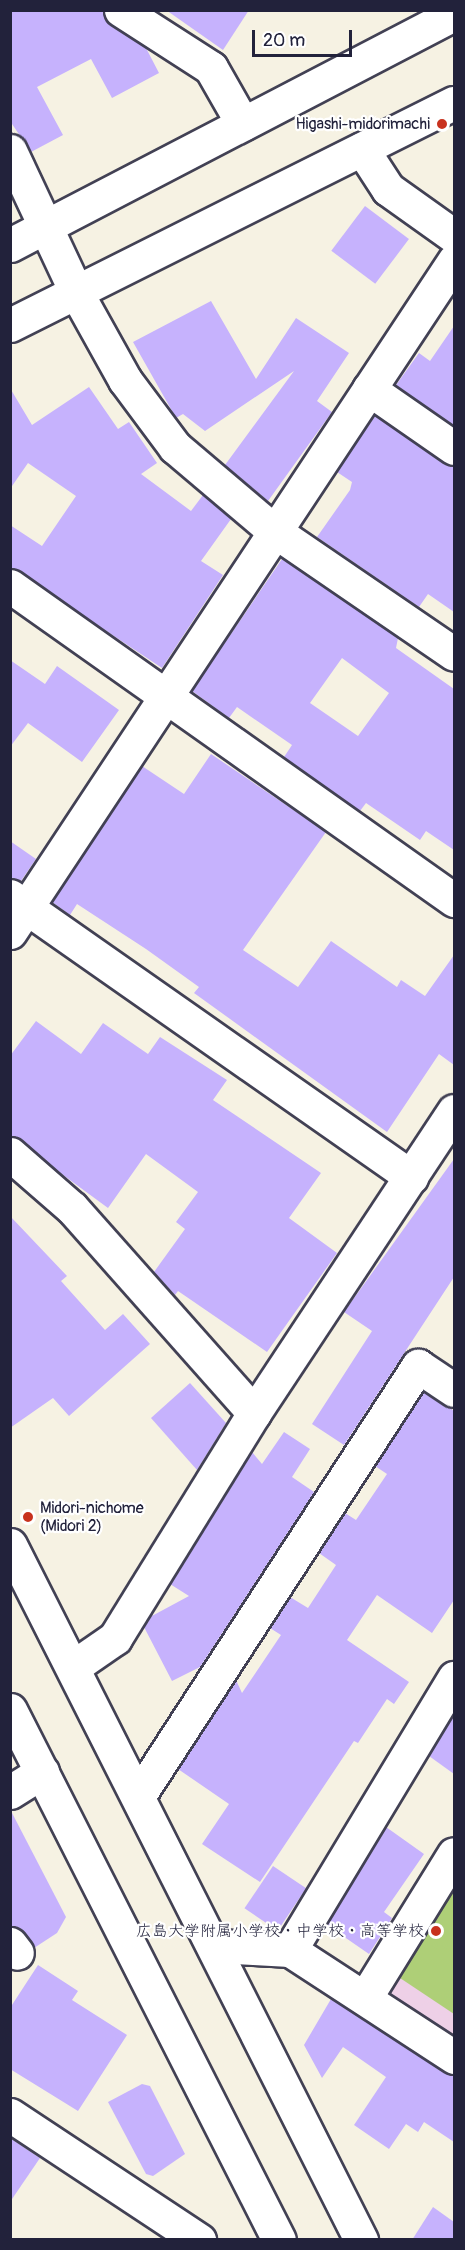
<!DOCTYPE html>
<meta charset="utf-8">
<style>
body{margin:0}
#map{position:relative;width:465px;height:2250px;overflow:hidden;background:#f6f2e3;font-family:Pangolin,"Klee One",sans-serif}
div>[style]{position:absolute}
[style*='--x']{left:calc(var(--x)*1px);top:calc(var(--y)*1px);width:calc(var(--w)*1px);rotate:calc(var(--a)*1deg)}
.built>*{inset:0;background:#eed0e7}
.green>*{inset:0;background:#aecf77}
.building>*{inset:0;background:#c6b2fd;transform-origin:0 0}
.roads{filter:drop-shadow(2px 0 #424154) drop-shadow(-2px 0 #424154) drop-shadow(0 2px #424154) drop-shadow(0 -2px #424154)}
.minor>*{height:33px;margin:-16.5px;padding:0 16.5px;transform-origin:16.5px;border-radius:16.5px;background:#fff}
.tertiary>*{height:33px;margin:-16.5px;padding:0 16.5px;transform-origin:16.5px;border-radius:16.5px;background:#fff}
.dots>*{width:16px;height:16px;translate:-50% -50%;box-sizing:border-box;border:3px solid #fff;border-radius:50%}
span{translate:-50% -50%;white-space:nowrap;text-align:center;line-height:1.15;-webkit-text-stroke:4.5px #fff;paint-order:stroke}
.poi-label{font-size:16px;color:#22223b}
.right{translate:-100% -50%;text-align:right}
.left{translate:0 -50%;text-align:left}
.frame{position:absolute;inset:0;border:12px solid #22223b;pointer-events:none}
.scale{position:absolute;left:252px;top:30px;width:100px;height:27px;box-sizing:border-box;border:3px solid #22223b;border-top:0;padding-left:8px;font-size:18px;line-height:21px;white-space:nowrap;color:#22223b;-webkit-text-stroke:4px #fff;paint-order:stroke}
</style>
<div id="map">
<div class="built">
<div style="clip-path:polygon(454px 1872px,454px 2039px,381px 1990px)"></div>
</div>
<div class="green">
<div style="clip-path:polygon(454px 1883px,454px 2014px,397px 1976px)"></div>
</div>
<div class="building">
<div style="clip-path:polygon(10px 10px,102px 10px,110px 25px,146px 48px,159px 73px,112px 98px,91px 59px,37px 87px,63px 135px,31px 152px,10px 121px)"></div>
<div style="clip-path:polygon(166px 10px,249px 10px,223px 50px)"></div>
<div style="left:365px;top:206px;width:55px;height:56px;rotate:37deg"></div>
<div style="clip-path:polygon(211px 301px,256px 379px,296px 318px,349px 353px,317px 401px,332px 412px,268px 501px,225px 465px,294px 371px,205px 431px,183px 414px,176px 418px,133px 342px)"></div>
<div style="clip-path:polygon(454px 326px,454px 426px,396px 385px,419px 353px,430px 361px)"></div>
<div style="clip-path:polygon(89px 387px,118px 429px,129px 422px,157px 463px,141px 474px,191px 511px,203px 495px,231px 519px,201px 561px,223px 575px,162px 668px,10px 567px,10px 525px,42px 546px,76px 496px,28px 463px,10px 489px,10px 388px,32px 425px)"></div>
<div style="clip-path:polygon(375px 416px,454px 466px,454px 612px,428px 594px,419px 607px,317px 537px,350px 490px,352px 482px,337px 472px)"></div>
<div style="clip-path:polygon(evenodd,282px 559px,398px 638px,396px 648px,454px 689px,454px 850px,426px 831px,420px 840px,366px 803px,360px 811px,284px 757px,292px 745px,237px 707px,229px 718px,192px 691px,282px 559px,342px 658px,389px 693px,358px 736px,310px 703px,342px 658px)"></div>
<div style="clip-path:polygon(10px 660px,45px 684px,57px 666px,119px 710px,82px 762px,28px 723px,10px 747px)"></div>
<div style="clip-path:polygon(211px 754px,326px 832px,243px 950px,298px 987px,331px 941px,397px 987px,401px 980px,425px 996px,454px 955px,454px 1065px,439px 1054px,387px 1132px,194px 993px,199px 987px,146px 949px,77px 904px,70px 915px,52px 902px,142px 766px,184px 794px)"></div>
<div style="clip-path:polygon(10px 841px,36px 859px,21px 881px,10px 877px)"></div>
<div style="clip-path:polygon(36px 1021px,81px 1054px,103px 1023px,148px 1054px,160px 1037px,227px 1080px,213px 1100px,321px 1173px,289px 1218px,337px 1253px,267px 1352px,178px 1291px,175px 1295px,154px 1272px,185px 1229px,176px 1222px,198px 1192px,146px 1154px,108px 1208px,10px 1136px,10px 1056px)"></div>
<div style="clip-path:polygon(454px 1159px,454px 1277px,344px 1445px,312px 1424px,372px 1331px,344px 1312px)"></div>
<div style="clip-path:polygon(10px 1216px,67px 1276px,61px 1281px,105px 1330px,123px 1314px,150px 1344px,69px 1416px,53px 1398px,10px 1428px)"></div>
<div style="clip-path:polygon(190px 1383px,226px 1423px,197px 1470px,151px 1418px)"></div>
<div style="clip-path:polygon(423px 1392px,454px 1411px,454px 1600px,432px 1633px,377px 1595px,347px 1640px,409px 1682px,394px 1704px,387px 1699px,358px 1743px,354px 1741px,260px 1882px,202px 1844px,229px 1804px,178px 1769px,236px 1680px,242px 1693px,281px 1635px,270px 1628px,290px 1597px,308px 1608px,336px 1565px,319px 1553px,345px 1513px,356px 1520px,387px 1474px,375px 1466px)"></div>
<div style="clip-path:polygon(284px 1432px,310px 1449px,292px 1477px,314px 1492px,200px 1667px,172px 1681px,144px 1627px,150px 1617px,189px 1596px,170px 1584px,252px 1452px,262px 1464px)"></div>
<div style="clip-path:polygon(454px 1713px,454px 1774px,429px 1756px)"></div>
<div style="clip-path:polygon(11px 1811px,66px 1917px,57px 1933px,34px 1948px,10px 1924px)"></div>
<div style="clip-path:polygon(386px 1827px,424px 1854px,384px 1912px,392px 1918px,369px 1954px,327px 1925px)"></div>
<div style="left:273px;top:1866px;width:40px;height:51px;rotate:34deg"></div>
<div style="clip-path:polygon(38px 1965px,78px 1991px,72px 2000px,127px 2035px,78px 2111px,10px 2069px,10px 2008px)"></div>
<div style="clip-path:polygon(331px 1999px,454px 2075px,454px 2142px,424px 2122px,418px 2132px,406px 2124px,389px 2149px,354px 2125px,386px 2077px,343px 2047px,322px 2078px,304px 2045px)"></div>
<div style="clip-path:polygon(142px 2084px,150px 2086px,185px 2154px,153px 2176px,146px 2174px,108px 2102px)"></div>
<div style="clip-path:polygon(10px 2138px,40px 2158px,10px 2202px)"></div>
<div style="clip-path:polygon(433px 2207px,454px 2222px,454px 2240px,412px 2240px)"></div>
</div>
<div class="roads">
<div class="minor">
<div style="--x:121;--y:10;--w:107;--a:32.8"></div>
<div style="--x:211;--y:68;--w:64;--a:60.3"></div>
<div style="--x:362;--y:149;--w:48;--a:57"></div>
<div style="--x:388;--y:189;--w:81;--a:35.5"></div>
<div style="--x:10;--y:151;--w:156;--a:64.9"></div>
<div style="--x:76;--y:292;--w:101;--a:60.9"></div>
<div style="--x:125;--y:380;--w:84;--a:53.3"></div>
<div style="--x:175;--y:447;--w:128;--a:40.3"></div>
<div style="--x:273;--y:530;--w:219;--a:34.4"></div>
<div style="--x:369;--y:389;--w:103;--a:34.8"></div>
<div style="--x:10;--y:586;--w:544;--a:35.27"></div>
<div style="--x:10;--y:896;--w:490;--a:35"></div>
<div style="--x:10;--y:932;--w:805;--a:-56.51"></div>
<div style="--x:10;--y:1154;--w:82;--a:41.1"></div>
<div style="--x:72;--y:1208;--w:274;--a:48.4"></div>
<div style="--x:73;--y:1667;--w:51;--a:-34.6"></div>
<div style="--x:115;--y:1638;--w:264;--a:-58.3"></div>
<div style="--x:254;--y:1413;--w:362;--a:-56.5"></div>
<div style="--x:10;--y:1792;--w:38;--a:-32"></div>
<div style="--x:139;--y:1795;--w:512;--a:-56.96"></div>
<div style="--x:418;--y:1366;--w:43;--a:33.7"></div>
<div style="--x:10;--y:1944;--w:11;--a:52"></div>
<div style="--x:217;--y:1946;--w:73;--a:3.1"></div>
<div style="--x:290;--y:1950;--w:196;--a:33.1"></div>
<div style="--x:290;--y:1950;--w:318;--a:-58.9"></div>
<div style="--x:365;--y:1998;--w:169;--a:-58.3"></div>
<div style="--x:10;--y:2115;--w:227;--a:33.5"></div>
</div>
<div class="tertiary">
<div style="--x:10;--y:245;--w:500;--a:-27.49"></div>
<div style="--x:10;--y:325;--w:496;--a:-26.6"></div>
<div style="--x:10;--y:1545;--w:779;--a:63.2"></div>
<div style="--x:10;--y:1710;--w:594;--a:63.09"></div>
</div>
</div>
<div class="dots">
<div style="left:442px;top:124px;background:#c8321e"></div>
<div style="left:28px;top:1517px;background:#c8321e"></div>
<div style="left:436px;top:1931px;background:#c8321e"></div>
</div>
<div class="poi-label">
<span class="right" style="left:430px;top:124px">Higashi-midorimachi</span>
<span class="left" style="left:40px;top:1517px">Midori-nichome<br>(Midori 2)</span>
<span class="right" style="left:424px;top:1931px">広島大学附属小学校・中学校・高等学校</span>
</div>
<div class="frame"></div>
<div class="scale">20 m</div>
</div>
